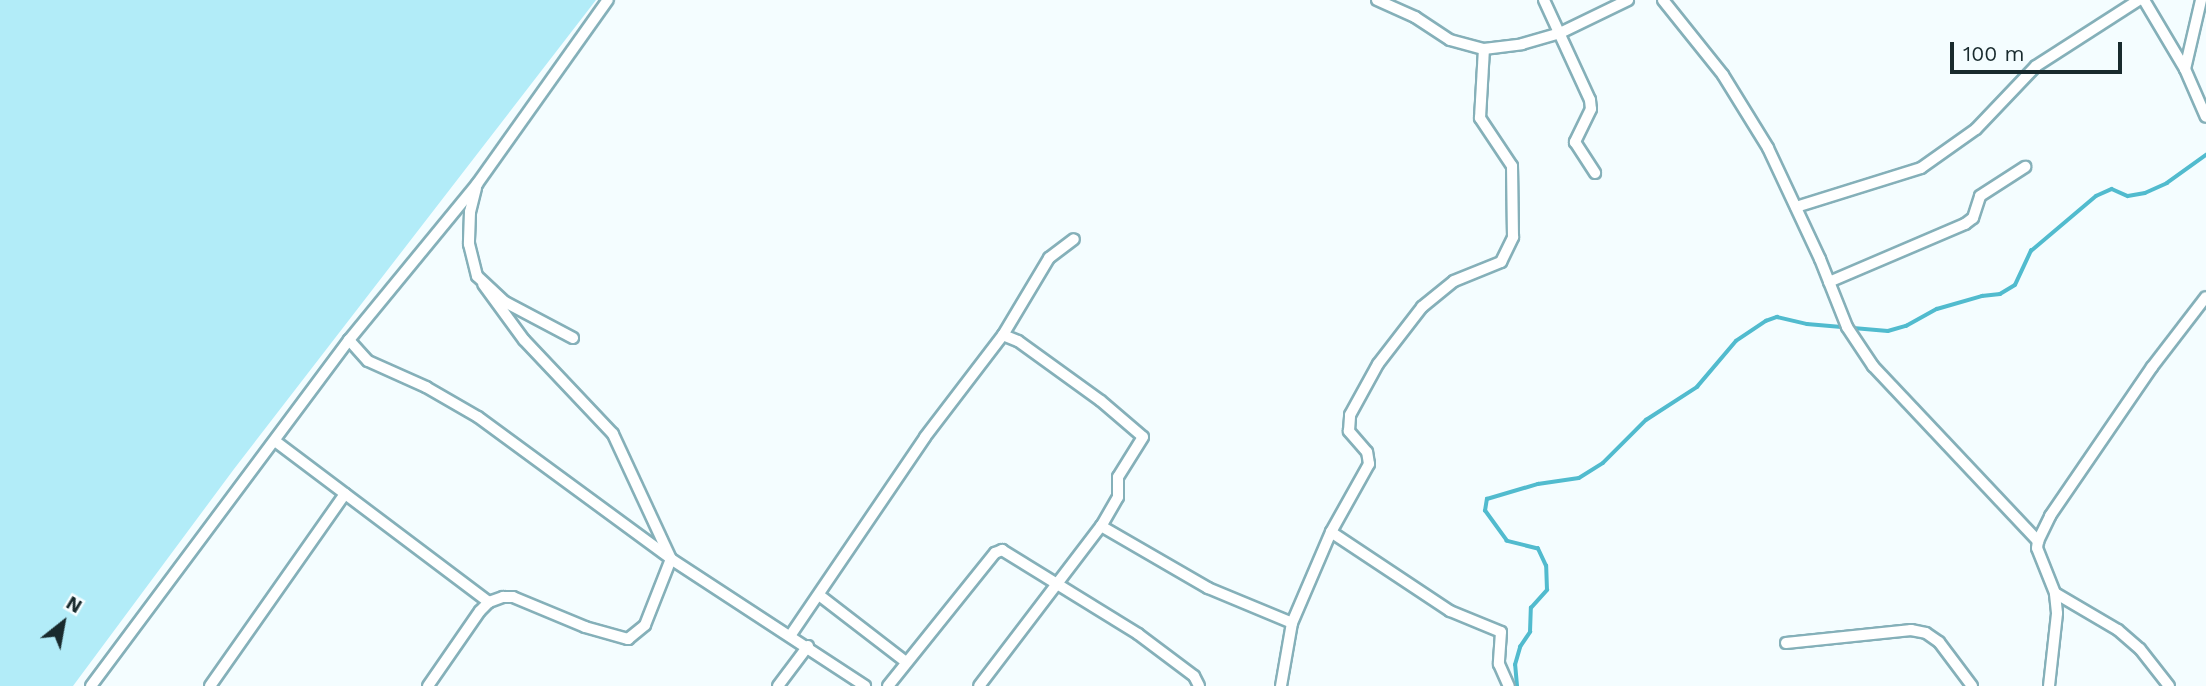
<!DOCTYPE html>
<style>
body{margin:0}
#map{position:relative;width:2206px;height:686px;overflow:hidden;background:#f4fdff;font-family:"Work Sans",sans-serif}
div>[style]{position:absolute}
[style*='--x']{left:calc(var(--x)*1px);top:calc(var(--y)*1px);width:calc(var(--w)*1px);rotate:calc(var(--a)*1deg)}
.green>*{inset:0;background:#b2ecf8}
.stream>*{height:3.5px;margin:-1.75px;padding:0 1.75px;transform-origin:1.75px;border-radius:1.75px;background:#51bbce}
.roads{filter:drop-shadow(2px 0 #85b0b9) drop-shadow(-2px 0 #85b0b9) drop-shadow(0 2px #85b0b9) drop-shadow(0 -2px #85b0b9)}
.minor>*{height:10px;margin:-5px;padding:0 5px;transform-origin:5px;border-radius:5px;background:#fff}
span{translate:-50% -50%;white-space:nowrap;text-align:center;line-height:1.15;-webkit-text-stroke:7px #f4fdff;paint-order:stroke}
.north{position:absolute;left:28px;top:588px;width:70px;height:70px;-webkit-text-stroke:5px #f4fdff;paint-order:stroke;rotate:31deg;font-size:19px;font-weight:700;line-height:28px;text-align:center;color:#182a2d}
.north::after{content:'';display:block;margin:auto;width:24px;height:32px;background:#182a2d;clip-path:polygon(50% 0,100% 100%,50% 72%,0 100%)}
.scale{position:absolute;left:1950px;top:42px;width:172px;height:32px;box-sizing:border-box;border:4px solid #182a2d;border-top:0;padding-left:9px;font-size:21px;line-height:24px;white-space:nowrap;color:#182a2d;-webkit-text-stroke:5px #f4fdff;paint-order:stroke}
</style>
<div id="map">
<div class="green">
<div style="clip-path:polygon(0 0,596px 0,234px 469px,73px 686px,0 686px)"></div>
</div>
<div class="stream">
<div style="--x:1517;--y:686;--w:21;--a:-95"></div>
<div style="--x:1515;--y:665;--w:19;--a:-74"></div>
<div style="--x:1520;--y:647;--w:18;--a:-56"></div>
<div style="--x:1530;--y:632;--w:24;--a:-88"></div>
<div style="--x:1531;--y:608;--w:24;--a:-48"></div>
<div style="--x:1547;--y:590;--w:24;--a:-92"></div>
<div style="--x:1546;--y:566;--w:19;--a:-115"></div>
<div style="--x:1538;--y:549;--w:32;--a:-166"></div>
<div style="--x:1507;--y:541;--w:37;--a:-126"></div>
<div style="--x:1485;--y:511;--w:12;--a:-81"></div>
<div style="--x:1487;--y:499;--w:53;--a:-16.4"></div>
<div style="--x:1538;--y:484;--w:41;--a:-8.3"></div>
<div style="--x:1579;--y:478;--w:28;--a:-32"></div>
<div style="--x:1603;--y:463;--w:61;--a:-45"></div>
<div style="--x:1646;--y:420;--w:61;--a:-32.9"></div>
<div style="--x:1697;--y:387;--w:60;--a:-49.7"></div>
<div style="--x:1736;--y:341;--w:36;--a:-34"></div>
<div style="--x:1766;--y:321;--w:12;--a:-20"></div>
<div style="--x:1777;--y:317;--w:31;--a:13"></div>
<div style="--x:1807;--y:324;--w:81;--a:4.9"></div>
<div style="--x:1888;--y:331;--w:19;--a:-16"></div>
<div style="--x:1906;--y:326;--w:35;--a:-29"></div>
<div style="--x:1937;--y:309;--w:47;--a:-16.1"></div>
<div style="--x:1982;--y:296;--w:18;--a:-6"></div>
<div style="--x:2000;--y:294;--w:17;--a:-31"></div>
<div style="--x:2015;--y:285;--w:38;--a:-65"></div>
<div style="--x:2031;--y:251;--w:85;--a:-40.2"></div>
<div style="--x:2096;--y:196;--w:17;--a:-24"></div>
<div style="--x:2112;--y:189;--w:17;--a:24"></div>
<div style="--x:2128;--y:196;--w:17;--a:-10"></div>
<div style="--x:2145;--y:193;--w:24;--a:-24"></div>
<div style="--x:2167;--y:183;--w:48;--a:-35.7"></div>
</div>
<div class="roads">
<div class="minor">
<div style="--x:1377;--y:0;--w:42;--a:24.1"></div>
<div style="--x:1415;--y:17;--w:42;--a:33.3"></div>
<div style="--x:1450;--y:40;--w:35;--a:15"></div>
<div style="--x:1484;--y:49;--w:38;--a:-7"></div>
<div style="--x:1522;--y:44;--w:37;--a:-16"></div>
<div style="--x:1558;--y:34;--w:78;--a:-25.9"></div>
<div style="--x:1544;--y:0;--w:110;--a:65.3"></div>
<div style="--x:1590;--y:100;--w:9;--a:84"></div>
<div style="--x:1591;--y:109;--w:37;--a:116"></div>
<div style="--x:1575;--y:142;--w:37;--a:57"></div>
<div style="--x:1663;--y:0;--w:96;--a:51.3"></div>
<div style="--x:1723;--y:75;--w:86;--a:58.3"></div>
<div style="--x:1768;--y:148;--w:123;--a:64.9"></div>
<div style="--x:1820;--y:259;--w:73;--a:68.3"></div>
<div style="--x:1847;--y:327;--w:47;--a:56.3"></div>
<div style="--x:1873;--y:366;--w:241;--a:46.7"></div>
<div style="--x:2144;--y:0;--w:80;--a:59.3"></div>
<div style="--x:2185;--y:69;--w:52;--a:66.4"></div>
<div style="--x:2185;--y:69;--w:71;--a:-76.9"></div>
<div style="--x:476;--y:188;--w:25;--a:104"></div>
<div style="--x:470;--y:212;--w:32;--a:92"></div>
<div style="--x:469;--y:244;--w:33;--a:76"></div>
<div style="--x:477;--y:276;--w:38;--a:43"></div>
<div style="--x:505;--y:302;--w:77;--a:27.9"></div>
<div style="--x:1796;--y:207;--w:131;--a:-17.3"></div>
<div style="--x:1921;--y:168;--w:67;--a:-35.3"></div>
<div style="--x:1976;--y:129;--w:87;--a:-46.4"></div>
<div style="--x:2036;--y:66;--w:122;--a:-32.7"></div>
<div style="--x:1829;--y:282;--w:148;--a:-23.1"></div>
<div style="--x:1965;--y:224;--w:10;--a:-37"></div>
<div style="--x:1973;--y:218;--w:23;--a:-72"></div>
<div style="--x:1980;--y:196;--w:54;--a:-32.8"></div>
<div style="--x:1003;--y:335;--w:90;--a:-59.1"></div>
<div style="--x:1049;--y:258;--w:31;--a:-37"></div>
<div style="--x:349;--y:340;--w:28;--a:48"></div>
<div style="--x:368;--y:361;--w:64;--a:24.1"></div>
<div style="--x:426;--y:387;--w:60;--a:30"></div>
<div style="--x:478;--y:417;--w:240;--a:36.3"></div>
<div style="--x:671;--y:559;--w:232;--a:33.2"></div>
<div style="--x:275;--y:441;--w:268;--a:37"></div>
<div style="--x:1101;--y:526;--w:124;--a:30.1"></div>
<div style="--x:1208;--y:588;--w:91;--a:22.6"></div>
<div style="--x:1331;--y:532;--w:143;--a:33.6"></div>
<div style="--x:1450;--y:611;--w:55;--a:22.4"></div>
<div style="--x:1501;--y:632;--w:32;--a:94"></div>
<div style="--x:1499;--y:664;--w:24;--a:66"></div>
<div style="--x:2055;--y:593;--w:73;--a:30.4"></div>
<div style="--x:2118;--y:630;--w:29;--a:41"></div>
<div style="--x:2140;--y:649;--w:47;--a:51.9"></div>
<div style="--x:819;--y:595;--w:110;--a:37.6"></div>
<div style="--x:790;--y:636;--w:240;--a:-55.8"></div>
<div style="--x:925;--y:437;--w:128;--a:-52.6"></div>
<div style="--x:1003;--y:335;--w:16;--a:22"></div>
<div style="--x:1018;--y:341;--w:102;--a:35.9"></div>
<div style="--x:1101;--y:401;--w:55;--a:40.6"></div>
<div style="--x:1143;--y:437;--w:47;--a:122"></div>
<div style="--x:1118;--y:477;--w:20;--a:90"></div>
<div style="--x:1118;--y:497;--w:34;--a:120"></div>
<div style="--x:1101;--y:526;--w:201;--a:127.3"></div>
<div style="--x:1786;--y:643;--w:126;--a:-5.9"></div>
<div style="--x:1911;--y:630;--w:15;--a:11"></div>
<div style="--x:1926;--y:633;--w:16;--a:35"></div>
<div style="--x:1939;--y:642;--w:55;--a:53.1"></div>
<div style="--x:91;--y:686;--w:432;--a:-53.3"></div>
<div style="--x:349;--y:340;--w:202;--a:-50.6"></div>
<div style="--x:477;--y:184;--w:226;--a:-54.6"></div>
<div style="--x:210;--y:686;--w:235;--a:-54.9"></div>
<div style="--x:428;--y:686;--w:91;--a:-55.3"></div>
<div style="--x:480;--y:611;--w:13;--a:-45"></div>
<div style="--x:489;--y:602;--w:15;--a:-20"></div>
<div style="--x:503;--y:597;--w:10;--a:0"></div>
<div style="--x:513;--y:597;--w:78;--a:22.6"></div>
<div style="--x:585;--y:627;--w:45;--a:15.6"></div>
<div style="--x:628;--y:639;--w:22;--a:-39"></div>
<div style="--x:645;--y:625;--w:71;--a:-68.5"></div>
<div style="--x:671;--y:559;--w:138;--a:-114.9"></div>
<div style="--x:613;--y:434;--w:129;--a:-133.4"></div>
<div style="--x:524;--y:340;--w:69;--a:-126.2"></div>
<div style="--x:778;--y:686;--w:50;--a:-53.1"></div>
<div style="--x:888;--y:686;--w:171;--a:-51.2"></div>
<div style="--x:995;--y:553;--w:8;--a:-23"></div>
<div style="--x:1002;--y:550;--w:160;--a:31.7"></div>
<div style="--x:1138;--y:634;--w:70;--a:36.9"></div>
<div style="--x:1194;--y:676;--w:11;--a:63"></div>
<div style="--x:1281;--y:686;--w:64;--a:-80.1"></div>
<div style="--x:1292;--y:623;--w:99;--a:-66.8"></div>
<div style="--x:1331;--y:532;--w:78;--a:-60.8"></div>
<div style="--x:1369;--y:464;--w:12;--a:-99"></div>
<div style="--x:1367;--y:452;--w:28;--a:-131"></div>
<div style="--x:1349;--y:431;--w:16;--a:-86"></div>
<div style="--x:1350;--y:415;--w:58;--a:-61.2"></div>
<div style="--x:1378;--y:364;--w:72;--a:-52.3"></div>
<div style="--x:1422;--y:307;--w:41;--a:-39.1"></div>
<div style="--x:1454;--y:281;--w:51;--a:-22"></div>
<div style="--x:1501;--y:262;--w:28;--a:-64"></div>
<div style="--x:1513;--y:237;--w:71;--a:-90.8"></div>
<div style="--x:1512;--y:166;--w:58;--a:-123.7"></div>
<div style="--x:1480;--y:118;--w:69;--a:-86.7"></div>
<div style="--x:2049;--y:686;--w:73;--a:-83.7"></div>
<div style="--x:2057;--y:613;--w:20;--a:-96"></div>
<div style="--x:2055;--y:593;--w:48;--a:-111.8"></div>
<div style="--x:2037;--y:548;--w:7;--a:-82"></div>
<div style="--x:2038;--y:541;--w:28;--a:-64"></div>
<div style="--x:2050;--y:516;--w:181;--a:-55.6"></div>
<div style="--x:2152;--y:367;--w:88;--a:-52.4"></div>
</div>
</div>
<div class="north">N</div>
<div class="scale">100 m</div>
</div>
